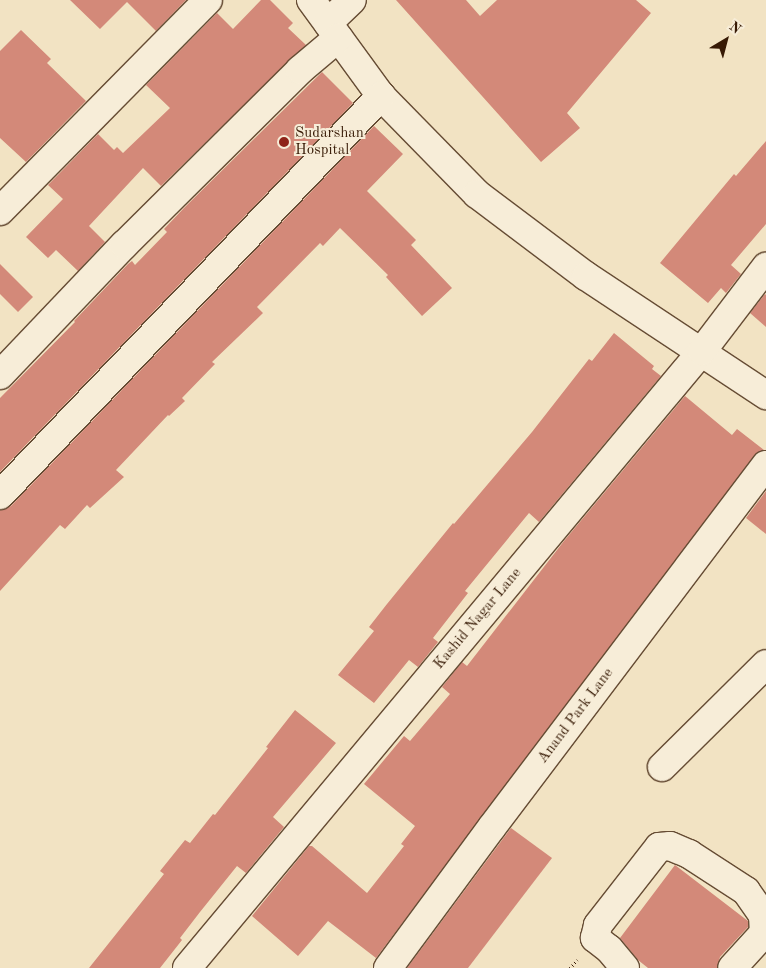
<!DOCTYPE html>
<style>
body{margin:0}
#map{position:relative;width:766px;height:968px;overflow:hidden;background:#f2e3c3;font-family:"Old Standard TT",serif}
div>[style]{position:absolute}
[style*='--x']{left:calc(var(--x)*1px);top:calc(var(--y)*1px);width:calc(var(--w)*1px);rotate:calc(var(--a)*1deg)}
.building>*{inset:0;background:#d38979}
.path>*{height:3px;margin-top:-1.5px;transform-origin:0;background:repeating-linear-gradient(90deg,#371a05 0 1px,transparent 0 3.5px)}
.roads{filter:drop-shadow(1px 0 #664c34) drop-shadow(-1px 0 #664c34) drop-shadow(0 1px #664c34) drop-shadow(0 -1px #664c34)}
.minor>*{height:28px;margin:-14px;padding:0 14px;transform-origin:14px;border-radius:14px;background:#f7edd8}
.dots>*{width:14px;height:14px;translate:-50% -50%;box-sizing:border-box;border:2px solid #f7edd8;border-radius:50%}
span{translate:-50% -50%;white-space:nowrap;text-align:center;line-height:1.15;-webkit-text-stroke:4px #f7edd8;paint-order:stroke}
.poi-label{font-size:15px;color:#371a05}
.left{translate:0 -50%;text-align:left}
.street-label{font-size:15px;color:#371a05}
.north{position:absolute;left:701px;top:15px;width:50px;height:50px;-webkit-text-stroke:4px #f7edd8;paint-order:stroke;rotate:37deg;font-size:14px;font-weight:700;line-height:20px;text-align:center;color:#371a05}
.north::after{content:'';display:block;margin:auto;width:18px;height:22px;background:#371a05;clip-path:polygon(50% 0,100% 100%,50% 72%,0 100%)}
</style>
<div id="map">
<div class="building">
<div style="clip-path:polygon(70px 0,186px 0,156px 31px,127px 2px,100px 29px)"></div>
<div style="clip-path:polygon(261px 0,270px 0,293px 23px,288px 28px,306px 45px,161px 186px,143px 168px,89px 226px,105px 242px,78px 271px,56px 250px,48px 258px,26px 237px,63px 199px,48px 185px,98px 134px,114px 150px,117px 147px,123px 153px,170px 108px,146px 85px,217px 13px,233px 29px)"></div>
<div style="clip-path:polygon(396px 0,466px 0,480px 16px,497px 0,636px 0,651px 13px,567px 113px,580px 128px,541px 162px)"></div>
<div style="clip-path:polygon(21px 30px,51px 59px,47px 63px,86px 101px,26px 162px,0 138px,0 51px)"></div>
<div style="clip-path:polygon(322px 72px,353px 103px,0 472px,0 398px,75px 322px,74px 321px,128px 264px,132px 261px,135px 265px,167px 232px,164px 229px,184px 208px)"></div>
<div style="clip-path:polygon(374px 126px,403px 154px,367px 191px,416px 240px,411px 245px,452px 288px,422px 316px,386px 277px,388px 275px,340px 228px,323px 246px,320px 243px,257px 307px,263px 313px,212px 362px,215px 364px,182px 398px,185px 401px,169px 416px,168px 415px,116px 470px,124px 477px,90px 508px,87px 505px,65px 529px,60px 525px,0 591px,0 510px,11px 506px)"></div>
<div style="clip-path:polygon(766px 141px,766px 224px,731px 265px,741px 274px,726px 293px,721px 288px,708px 303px,660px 263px,734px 174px,736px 176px)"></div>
<div style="clip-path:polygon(0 264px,33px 297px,18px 312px,0 294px)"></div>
<div style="clip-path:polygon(765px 294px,766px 295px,766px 327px,750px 313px)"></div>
<div style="clip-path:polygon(614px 333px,654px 366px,652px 369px,661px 376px,539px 522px,529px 513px,465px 591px,468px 593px,433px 638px,438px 642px,418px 667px,409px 660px,374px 703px,338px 675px,374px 631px,369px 627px,387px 604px,453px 523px,454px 524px,532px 432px,589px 359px,592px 361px)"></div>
<div style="clip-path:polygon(685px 396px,732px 435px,737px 429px,764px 450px,754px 456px,376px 958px,328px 921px,298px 956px,252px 916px,309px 846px,312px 846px,367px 893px,404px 846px,401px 844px,415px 826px,364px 784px,404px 736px,410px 741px,450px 694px,442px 687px,462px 662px,467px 666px,564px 541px)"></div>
<div style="clip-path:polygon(766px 491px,766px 534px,746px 518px)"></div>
<div style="clip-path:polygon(295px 710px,336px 743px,273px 817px,284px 827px,246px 873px,237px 866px,200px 912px,180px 938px,182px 940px,160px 968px,89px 968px,164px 874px,160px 871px,185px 840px,190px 843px,213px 814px,215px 815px,268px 748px,266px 747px)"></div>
<div style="clip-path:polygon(511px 828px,552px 858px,468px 968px,407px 968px)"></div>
<div style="clip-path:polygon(675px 865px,748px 921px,748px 927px,720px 957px,717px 968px,648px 968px,638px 960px,620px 938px)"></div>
</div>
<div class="path">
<div style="--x:570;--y:968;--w:11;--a:-49"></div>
</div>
<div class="roads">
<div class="minor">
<div style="--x:311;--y:0;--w:119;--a:53.9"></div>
<div style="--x:381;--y:96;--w:137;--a:45.6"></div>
<div style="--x:477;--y:194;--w:136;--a:37"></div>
<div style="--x:586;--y:276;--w:216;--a:33.5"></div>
<div style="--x:328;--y:23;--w:33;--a:-44"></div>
<div style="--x:0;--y:211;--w:296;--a:-45.4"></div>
<div style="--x:0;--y:375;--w:180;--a:-46.4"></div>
<div style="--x:124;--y:245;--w:248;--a:-44.8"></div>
<div style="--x:300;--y:70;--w:50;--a:-40.1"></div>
<div style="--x:0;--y:495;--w:552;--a:-46.32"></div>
<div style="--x:662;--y:767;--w:146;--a:-44.7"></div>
<div style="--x:187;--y:968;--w:804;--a:-50.15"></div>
<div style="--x:702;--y:351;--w:106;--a:-52.7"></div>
<div style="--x:388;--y:968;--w:175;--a:-53.6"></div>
<div style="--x:492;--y:827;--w:454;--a:-52.9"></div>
<div style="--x:625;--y:968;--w:25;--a:-130"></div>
<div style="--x:609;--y:949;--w:18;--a:-142"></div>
<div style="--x:595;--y:938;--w:13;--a:-77"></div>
<div style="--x:598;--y:925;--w:99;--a:-52"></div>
<div style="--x:659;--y:847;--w:11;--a:-5"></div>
<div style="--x:670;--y:846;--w:21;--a:23"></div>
<div style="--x:689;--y:854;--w:68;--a:33"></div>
<div style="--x:746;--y:891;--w:29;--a:55"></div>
<div style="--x:763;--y:915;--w:18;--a:87"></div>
<div style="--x:764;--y:933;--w:47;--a:132.4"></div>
</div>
</div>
<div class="dots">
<div style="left:284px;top:142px;background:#8f2418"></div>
</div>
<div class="poi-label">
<span class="left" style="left:295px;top:142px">Sudarshan<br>Hospital</span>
</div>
<div class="street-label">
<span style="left:478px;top:619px;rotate:-50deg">Kashid Nagar Lane</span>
<span style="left:576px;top:716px;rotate:-53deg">Anand Park Lane</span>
</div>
<div class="north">N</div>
</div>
